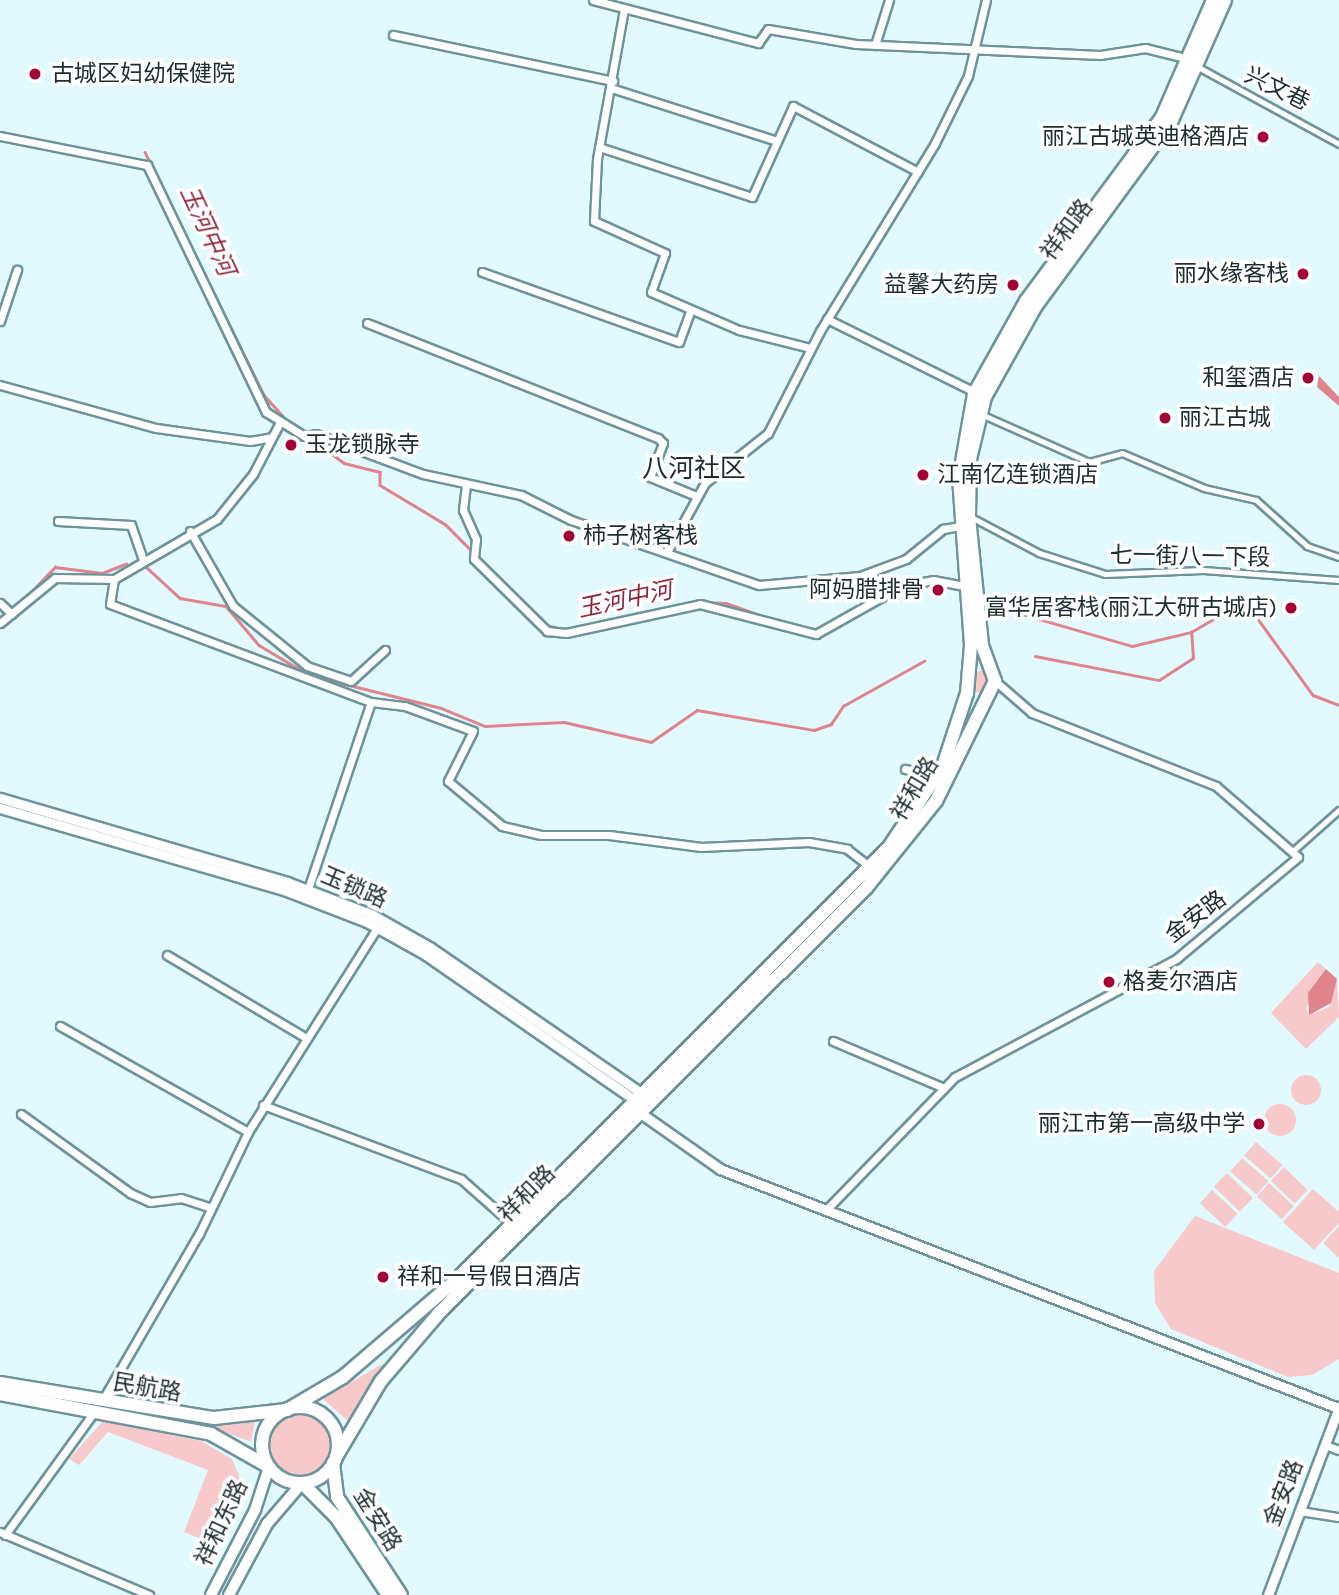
<!DOCTYPE html>
<meta charset="utf-8">
<style>
body{margin:0}
#map{position:relative;width:1339px;height:1595px;overflow:hidden;background:#e2fafe;font-family:Karla,"Noto Sans SC",sans-serif}
div>[style]{position:absolute}
[style*='--x']{left:calc(var(--x)*1px);top:calc(var(--y)*1px);width:calc(var(--w)*1px);rotate:calc(var(--a)*1deg)}
.green>*{inset:0;background:#f7c9cb;transform-origin:0 0}
.round{border-radius:50%}
.water>*{inset:0;background:#df848c}
.stream>*{height:2.5px;margin:-1.25px;padding:0 1.25px;transform-origin:1.25px;border-radius:1.25px;background:#df848c}
.roads{filter:drop-shadow(2px 0 #6e949a) drop-shadow(-2px 0 #6e949a) drop-shadow(0 2px #6e949a) drop-shadow(0 -2px #6e949a)}
.pedestrian>*{height:5px;margin:-2.5px;padding:0 2.5px;transform-origin:2.5px;border-radius:2.5px;background:#fff}
.minor>*{height:7px;margin:-3.5px;padding:0 3.5px;transform-origin:3.5px;border-radius:3.5px;background:#fff}
.tertiary>*{height:9px;margin:-4.5px;padding:0 4.5px;transform-origin:4.5px;border-radius:4.5px;background:#fff}
.primary>*{height:10px;margin:-5px;padding:0 5px;transform-origin:5px;border-radius:5px;background:#fff}
.trunk>*{height:12px;margin:-6px;padding:0 6px;transform-origin:6px;border-radius:6px;background:#fff}
.trunk>.ring{margin:-6px;padding:0;box-sizing:content-box;background:none;border:12px solid #fff;border-radius:50%}
.dots>*{width:19px;height:19px;translate:-50% -50%;box-sizing:border-box;border:4px solid #fff;border-radius:50%}
span{translate:-50% -50%;white-space:nowrap;text-align:center;line-height:1.15;-webkit-text-stroke:7px #fff;paint-order:stroke}
.poi-label{font-size:23px;color:#1d2c2f}
.left{translate:0 -50%;text-align:left}
.right{translate:-100% -50%;text-align:right}
.street-label{font-size:23px;color:#1d2c2f}
.water-label{font-size:24px;color:#91263a;font-style:italic}
.quarter-label{font-size:26px;color:#1d2c2f}
</style>
<div id="map">
<div class="green">
<div class="round" style="left:970px;top:671px;width:22px;height:22px"></div>
<div style="clip-path:polygon(1318px 962px,1326px 969px,1306px 1008px,1309px 1015px,1329px 1007px,1337px 979px,1339px 1017px,1306px 1049px,1271px 1013px)"></div>
<div class="round" style="left:1291px;top:1075px;width:30px;height:30px"></div>
<div class="round" style="left:1264px;top:1104px;width:32px;height:32px"></div>
<div style="left:1256px;top:1142px;width:35px;height:18px;rotate:41deg"></div>
<div style="left:1242px;top:1158px;width:35px;height:18px;rotate:41deg"></div>
<div style="left:1284px;top:1167px;width:33px;height:19px;rotate:44deg"></div>
<div style="left:1227px;top:1173px;width:36px;height:19px;rotate:44deg"></div>
<div style="left:1269px;top:1183px;width:34px;height:18px;rotate:43deg"></div>
<div style="clip-path:polygon(1313px 1189px,1339px 1212px,1339px 1223px,1314px 1250px,1283px 1222px)"></div>
<div style="left:1212px;top:1190px;width:35px;height:18px;rotate:43deg"></div>
<div style="clip-path:polygon(1195px 1216px,1339px 1273px,1339px 1359px,1312px 1375px,1288px 1377px,1171px 1329px,1155px 1303px,1154px 1271px)"></div>
<div style="clip-path:polygon(1339px 1226px,1339px 1258px,1323px 1243px)"></div>
<div style="clip-path:polygon(384px 1363px,348px 1421px,324px 1400px,324px 1398px)"></div>
<div class="round" style="left:269px;top:1413px;width:62px;height:62px"></div>
<div style="clip-path:polygon(103px 1421px,201px 1441px,232px 1459px,242px 1483px,215px 1545px,184px 1532px,208px 1470px,108px 1432px,79px 1465px,69px 1459px)"></div>
<div style="clip-path:polygon(255px 1421px,251px 1442px,209px 1426px,209px 1424px)"></div>
</div>
<div class="water">
<div style="clip-path:polygon(1319px 376px,1339px 397px,1339px 406px,1317px 387px)"></div>
<div style="clip-path:polygon(1326px 969px,1337px 979px,1331px 1003px,1309px 1015px,1308px 993px)"></div>
</div>
<div class="stream">
<div style="--x:145;--y:152;--w:271;--a:63.9"></div>
<div style="--x:264;--y:395;--w:39;--a:48"></div>
<div style="--x:314;--y:441;--w:37;--a:36"></div>
<div style="--x:344;--y:463;--w:37;--a:14"></div>
<div style="--x:380;--y:472;--w:13;--a:90"></div>
<div style="--x:380;--y:485;--w:76;--a:31"></div>
<div style="--x:445;--y:524;--w:38;--a:45"></div>
<div style="--x:144;--y:565;--w:49;--a:42.5"></div>
<div style="--x:180;--y:598;--w:47;--a:9.9"></div>
<div style="--x:226;--y:606;--w:51;--a:49.8"></div>
<div style="--x:259;--y:645;--w:58;--a:31"></div>
<div style="--x:309;--y:675;--w:136;--a:14"></div>
<div style="--x:441;--y:708;--w:48;--a:22.2"></div>
<div style="--x:485;--y:726;--w:79;--a:-2.9"></div>
<div style="--x:564;--y:722;--w:89;--a:12.9"></div>
<div style="--x:651;--y:742;--w:56;--a:-34.8"></div>
<div style="--x:697;--y:710;--w:119;--a:9.7"></div>
<div style="--x:814;--y:730;--w:18;--a:-19"></div>
<div style="--x:831;--y:724;--w:22;--a:-56"></div>
<div style="--x:843;--y:706;--w:93;--a:-29.1"></div>
<div style="--x:915;--y:579;--w:42;--a:1.4"></div>
<div style="--x:26;--y:597;--w:42;--a:-46"></div>
<div style="--x:55;--y:567;--w:47;--a:7.3"></div>
<div style="--x:102;--y:573;--w:26;--a:-21"></div>
<div style="--x:874;--y:597;--w:21;--a:-28"></div>
<div style="--x:994;--y:598;--w:25;--a:34"></div>
<div style="--x:1015;--y:612;--w:122;--a:16.2"></div>
<div style="--x:1132;--y:646;--w:61;--a:-13.3"></div>
<div style="--x:1191;--y:632;--w:62;--a:-29.9"></div>
<div style="--x:1245;--y:601;--w:116;--a:54.1"></div>
<div style="--x:1313;--y:695;--w:28;--a:21"></div>
<div style="--x:700;--y:602;--w:26;--a:2"></div>
<div style="--x:726;--y:603;--w:51;--a:19.5"></div>
<div style="--x:546;--y:625;--w:17;--a:13"></div>
<div style="--x:1035;--y:656;--w:126;--a:11"></div>
<div style="--x:1159;--y:680;--w:40;--a:-32.9"></div>
<div style="--x:1193;--y:658;--w:26;--a:-94"></div>
</div>
<div class="roads">
<div class="pedestrian">
<div style="--x:1198;--y:67;--w:161;--a:28.6"></div>
<div style="--x:983;--y:415;--w:116;--a:23.9"></div>
<div style="--x:1089;--y:462;--w:34;--a:-15"></div>
<div style="--x:1122;--y:453;--w:89;--a:23.1"></div>
<div style="--x:1204;--y:488;--w:53;--a:13"></div>
<div style="--x:1256;--y:500;--w:69;--a:42"></div>
<div style="--x:1307;--y:546;--w:34;--a:19"></div>
<div style="--x:971;--y:517;--w:77;--a:27.9"></div>
<div style="--x:1039;--y:553;--w:69;--a:17.7"></div>
<div style="--x:1105;--y:574;--w:98;--a:-2.3"></div>
<div style="--x:1203;--y:570;--w:136;--a:4.2"></div>
<div style="--x:1295;--y:849;--w:59;--a:-41.6"></div>
</div>
<div class="minor">
<div style="--x:593;--y:0;--w:171;--a:14.6"></div>
<div style="--x:758;--y:43;--w:17;--a:-54"></div>
<div style="--x:768;--y:29;--w:89;--a:9.7"></div>
<div style="--x:856;--y:44;--w:244;--a:2.6"></div>
<div style="--x:1100;--y:55;--w:46;--a:-8.8"></div>
<div style="--x:1145;--y:48;--w:45;--a:14"></div>
<div style="--x:624;--y:9;--w:152;--a:100.2"></div>
<div style="--x:597;--y:159;--w:62;--a:92.8"></div>
<div style="--x:594;--y:221;--w:78;--a:24.3"></div>
<div style="--x:665;--y:253;--w:41;--a:109.7"></div>
<div style="--x:651;--y:292;--w:96;--a:23.4"></div>
<div style="--x:739;--y:330;--w:73;--a:14.2"></div>
<div style="--x:393;--y:35;--w:225;--a:11.8"></div>
<div style="--x:875;--y:45;--w:47;--a:-72.7"></div>
<div style="--x:611;--y:88;--w:174;--a:17.7"></div>
<div style="--x:0;--y:136;--w:150;--a:11.2"></div>
<div style="--x:147;--y:165;--w:274;--a:64.3"></div>
<div style="--x:266;--y:412;--w:45;--a:32.3"></div>
<div style="--x:304;--y:436;--w:12;--a:-9"></div>
<div style="--x:316;--y:434;--w:114;--a:20.5"></div>
<div style="--x:423;--y:474;--w:100;--a:12.1"></div>
<div style="--x:521;--y:495;--w:56;--a:26.6"></div>
<div style="--x:571;--y:520;--w:199;--a:19.1"></div>
<div style="--x:759;--y:585;--w:101;--a:-5.1"></div>
<div style="--x:860;--y:576;--w:49;--a:-20.3"></div>
<div style="--x:906;--y:559;--w:48;--a:-39"></div>
<div style="--x:943;--y:529;--w:17;--a:-10"></div>
<div style="--x:599;--y:147;--w:161;--a:18.1"></div>
<div style="--x:752;--y:197;--w:100;--a:-65.7"></div>
<div style="--x:793;--y:106;--w:141;--a:27.8"></div>
<div style="--x:482;--y:272;--w:209;--a:19.6"></div>
<div style="--x:679;--y:342;--w:33;--a:-70"></div>
<div style="--x:827;--y:319;--w:165;--a:26.3"></div>
<div style="--x:0;--y:321;--w:54;--a:-71.6"></div>
<div style="--x:367;--y:323;--w:313;--a:21.6"></div>
<div style="--x:658;--y:438;--w:7;--a:45"></div>
<div style="--x:663;--y:443;--w:36;--a:111"></div>
<div style="--x:650;--y:477;--w:50;--a:22.4"></div>
<div style="--x:0;--y:385;--w:162;--a:15.4"></div>
<div style="--x:156;--y:428;--w:95;--a:7.9"></div>
<div style="--x:250;--y:441;--w:22;--a:-10"></div>
<div style="--x:466;--y:485;--w:25;--a:97"></div>
<div style="--x:463;--y:510;--w:32;--a:66"></div>
<div style="--x:476;--y:539;--w:20;--a:96"></div>
<div style="--x:474;--y:559;--w:103;--a:44.6"></div>
<div style="--x:547;--y:631;--w:19;--a:6"></div>
<div style="--x:566;--y:633;--w:137;--a:-12.2"></div>
<div style="--x:700;--y:604;--w:120;--a:14.5"></div>
<div style="--x:816;--y:634;--w:100;--a:-29.4"></div>
<div style="--x:903;--y:585;--w:30;--a:-9"></div>
<div style="--x:933;--y:580;--w:33;--a:11"></div>
<div style="--x:58;--y:521;--w:73;--a:3.1"></div>
<div style="--x:131;--y:525;--w:37;--a:71"></div>
<div style="--x:190;--y:531;--w:86;--a:60.2"></div>
<div style="--x:233;--y:606;--w:95;--a:39"></div>
<div style="--x:307;--y:666;--w:46;--a:18.8"></div>
<div style="--x:351;--y:681;--w:46;--a:-42.4"></div>
<div style="--x:667;--y:552;--w:79;--a:-61.2"></div>
<div style="--x:705;--y:483;--w:80;--a:-38.4"></div>
<div style="--x:768;--y:433;--w:114;--a:-63"></div>
<div style="--x:820;--y:331;--w:220;--a:-58.5"></div>
<div style="--x:935;--y:143;--w:75;--a:-63.8"></div>
<div style="--x:968;--y:76;--w:78;--a:-76.7"></div>
<div style="--x:114;--y:579;--w:25;--a:99"></div>
<div style="--x:110;--y:604;--w:279;--a:20.6"></div>
<div style="--x:371;--y:702;--w:34;--a:7"></div>
<div style="--x:405;--y:706;--w:72;--a:20.2"></div>
<div style="--x:473;--y:731;--w:56;--a:116.6"></div>
<div style="--x:448;--y:781;--w:70;--a:39.8"></div>
<div style="--x:502;--y:826;--w:40;--a:13"></div>
<div style="--x:541;--y:835;--w:68;--a:0"></div>
<div style="--x:609;--y:835;--w:93;--a:7.4"></div>
<div style="--x:701;--y:847;--w:108;--a:-2.7"></div>
<div style="--x:809;--y:842;--w:39;--a:10"></div>
<div style="--x:847;--y:849;--w:29;--a:38"></div>
<div style="--x:0;--y:603;--w:16;--a:43"></div>
<div style="--x:0;--y:623;--w:71;--a:-39.3"></div>
<div style="--x:55;--y:578;--w:59;--a:1"></div>
<div style="--x:114;--y:579;--w:119;--a:-30.2"></div>
<div style="--x:217;--y:519;--w:58;--a:-51.3"></div>
<div style="--x:253;--y:474;--w:56;--a:-62.5"></div>
<div style="--x:905;--y:769;--w:33;--a:12"></div>
<div style="--x:308;--y:889;--w:197;--a:-71.4"></div>
<div style="--x:167;--y:955;--w:162;--a:30.8"></div>
<div style="--x:60;--y:1026;--w:216;--a:29.4"></div>
<div style="--x:833;--y:1041;--w:118;--a:22.9"></div>
<div style="--x:263;--y:1105;--w:211;--a:20.5"></div>
<div style="--x:461;--y:1179;--w:68;--a:41.4"></div>
<div style="--x:21;--y:1114;--w:135;--a:35.9"></div>
<div style="--x:130;--y:1193;--w:22;--a:24"></div>
<div style="--x:150;--y:1202;--w:31;--a:-7"></div>
<div style="--x:181;--y:1198;--w:28;--a:18"></div>
<div style="--x:826;--y:1210;--w:185;--a:-45.9"></div>
<div style="--x:955;--y:1077;--w:251;--a:-28.1"></div>
<div style="--x:1176;--y:959;--w:159;--a:-39.9"></div>
<div style="--x:1298;--y:857;--w:108;--a:-139.1"></div>
<div style="--x:1216;--y:786;--w:198;--a:-158.4"></div>
<div style="--x:1032;--y:713;--w:49;--a:-139.1"></div>
<div style="--x:102;--y:1401;--w:193;--a:-59.9"></div>
<div style="--x:199;--y:1234;--w:113;--a:-64.3"></div>
<div style="--x:248;--y:1132;--w:241;--a:-57.7"></div>
<div style="--x:1325;--y:1445;--w:15;--a:20"></div>
<div style="--x:1300;--y:1511;--w:39;--a:9"></div>
<div style="--x:0;--y:1532;--w:162;--a:22.9"></div>
<div style="--x:5;--y:1535;--w:152;--a:-54.1"></div>
</div>
<div class="tertiary">
<div style="--x:0;--y:798;--w:299;--a:16.3"></div>
<div style="--x:287;--y:882;--w:90;--a:20.9"></div>
<div style="--x:371;--y:914;--w:69;--a:29.5"></div>
<div style="--x:431;--y:948;--w:262;--a:34.6"></div>
<div style="--x:0;--y:808;--w:296;--a:16.1"></div>
<div style="--x:284;--y:890;--w:89;--a:21.1"></div>
<div style="--x:367;--y:922;--w:68;--a:29.2"></div>
<div style="--x:426;--y:955;--w:259;--a:34.8"></div>
<div style="--x:639;--y:1112;--w:99;--a:35.1"></div>
<div style="--x:720;--y:1169;--w:663;--a:21.14"></div>
<div style="--x:1268;--y:1595;--w:201;--a:-69.3"></div>
</div>
<div class="primary">
<div style="--x:211;--y:1595;--w:96;--a:-62.6"></div>
<div style="--x:255;--y:1510;--w:45;--a:-72"></div>
<div style="--x:229;--y:1595;--w:81;--a:-61.8"></div>
<div style="--x:267;--y:1524;--w:54;--a:-49.5"></div>
</div>
<div class="trunk">
<div style="--x:0;--y:1383;--w:217;--a:9.3"></div>
<div style="--x:214;--y:1418;--w:73;--a:-6.3"></div>
<div style="--x:287;--y:1410;--w:65;--a:-30.5"></div>
<div style="--x:343;--y:1377;--w:146;--a:-40.6"></div>
<div style="--x:454;--y:1282;--w:615;--a:-45"></div>
<div style="--x:889;--y:847;--w:97;--a:-56.3"></div>
<div style="--x:943;--y:766;--w:77;--a:-71.8"></div>
<div style="--x:967;--y:693;--w:48;--a:-85.2"></div>
<div style="--x:971;--y:645;--w:166;--a:-94.1"></div>
<div style="--x:959;--y:479;--w:86;--a:-80"></div>
<div style="--x:974;--y:394;--w:107;--a:-60.8"></div>
<div style="--x:1026;--y:301;--w:229;--a:-53.5"></div>
<div style="--x:1162;--y:117;--w:128;--a:-66.4"></div>
<div style="--x:0;--y:1394;--w:215;--a:10.7"></div>
<div style="--x:211;--y:1434;--w:67;--a:29.6"></div>
<div class="ring" style="left:262px;top:1407px;width:64px;height:64px"></div>
<div style="--x:336;--y:1457;--w:88;--a:-59.4"></div>
<div style="--x:381;--y:1381;--w:91;--a:-49.5"></div>
<div style="--x:440;--y:1312;--w:601;--a:-44.87"></div>
<div style="--x:866;--y:888;--w:112;--a:-51.2"></div>
<div style="--x:936;--y:801;--w:134;--a:-63.8"></div>
<div style="--x:995;--y:681;--w:38;--a:-110"></div>
<div style="--x:982;--y:645;--w:130;--a:-95.8"></div>
<div style="--x:969;--y:516;--w:57;--a:-89"></div>
<div style="--x:970;--y:459;--w:64;--a:-76.4"></div>
<div style="--x:985;--y:397;--w:103;--a:-60.9"></div>
<div style="--x:1035;--y:307;--w:230;--a:-53.7"></div>
<div style="--x:1171;--y:122;--w:133;--a:-66.1"></div>
<div style="--x:333;--y:1463;--w:34;--a:83"></div>
<div style="--x:337;--y:1497;--w:117;--a:56.9"></div>
<div style="--x:302;--y:1483;--w:48;--a:45"></div>
<div style="--x:336;--y:1517;--w:94;--a:56.3"></div>
</div>
</div>
<div class="dots">
<div style="left:35px;top:74px;background:#a20236"></div>
<div style="left:1263px;top:137px;background:#a20236"></div>
<div style="left:1303px;top:274px;background:#a20236"></div>
<div style="left:1013px;top:285px;background:#a20236"></div>
<div style="left:1308px;top:378px;background:#a20236"></div>
<div style="left:1165px;top:418px;background:#a20236"></div>
<div style="left:291px;top:445px;background:#a20236"></div>
<div style="left:923px;top:475px;background:#a20236"></div>
<div style="left:569px;top:536px;background:#a20236"></div>
<div style="left:938px;top:590px;background:#a20236"></div>
<div style="left:1291px;top:608px;background:#a20236"></div>
<div style="left:1109px;top:982px;background:#a20236"></div>
<div style="left:1259px;top:1124px;background:#a20236"></div>
<div style="left:383px;top:1277px;background:#a20236"></div>
</div>
<div class="poi-label">
<span class="left" style="left:51px;top:74px">古城区妇幼保健院</span>
<span class="right" style="left:1249px;top:137px">丽江古城英迪格酒店</span>
<span class="right" style="left:1289px;top:274px">丽水缘客栈</span>
<span class="right" style="left:999px;top:285px">益馨大药房</span>
<span class="right" style="left:1294px;top:378px">和玺酒店</span>
<span class="left" style="left:1179px;top:418px">丽江古城</span>
<span class="left" style="left:305px;top:445px">玉龙锁脉寺</span>
<span class="left" style="left:937px;top:475px">江南亿连锁酒店</span>
<span class="left" style="left:583px;top:536px">柿子树客栈</span>
<span class="right" style="left:924px;top:590px">阿妈腊排骨</span>
<span class="right" style="left:1277px;top:608px">富华居客栈(丽江大研古城店)</span>
<span class="left" style="left:1123px;top:982px">格麦尔酒店</span>
<span class="right" style="left:1245px;top:1124px">丽江市第一高级中学</span>
<span class="left" style="left:397px;top:1277px">祥和一号假日酒店</span>
</div>
<div class="street-label">
<span style="left:1277px;top:89px;rotate:26deg">兴文巷</span>
<span style="left:1067px;top:230px;rotate:-53deg">祥和路</span>
<span style="left:1190px;top:557px;rotate:1deg">七一街八一下段</span>
<span style="left:915px;top:789px;rotate:-59deg">祥和路</span>
<span style="left:354px;top:888px;rotate:23deg">玉锁路</span>
<span style="left:1196px;top:917px;rotate:-37deg">金安路</span>
<span style="left:527px;top:1194px;rotate:-45deg">祥和路</span>
<span style="left:147px;top:1388px;rotate:10deg">民航路</span>
<span style="left:1284px;top:1493px;rotate:-69deg">金安路</span>
<span style="left:377px;top:1520px;rotate:58deg">金安路</span>
<span style="left:222px;top:1523px;rotate:-65deg">祥和东路</span>
</div>
<div class="water-label">
<span style="left:207px;top:231px;rotate:65deg">玉河中河</span>
<span style="left:625px;top:600px;rotate:-12deg">玉河中河</span>
</div>
<div class="quarter-label">
<span style="left:694px;top:469px">八河社区</span>
</div>
</div>
